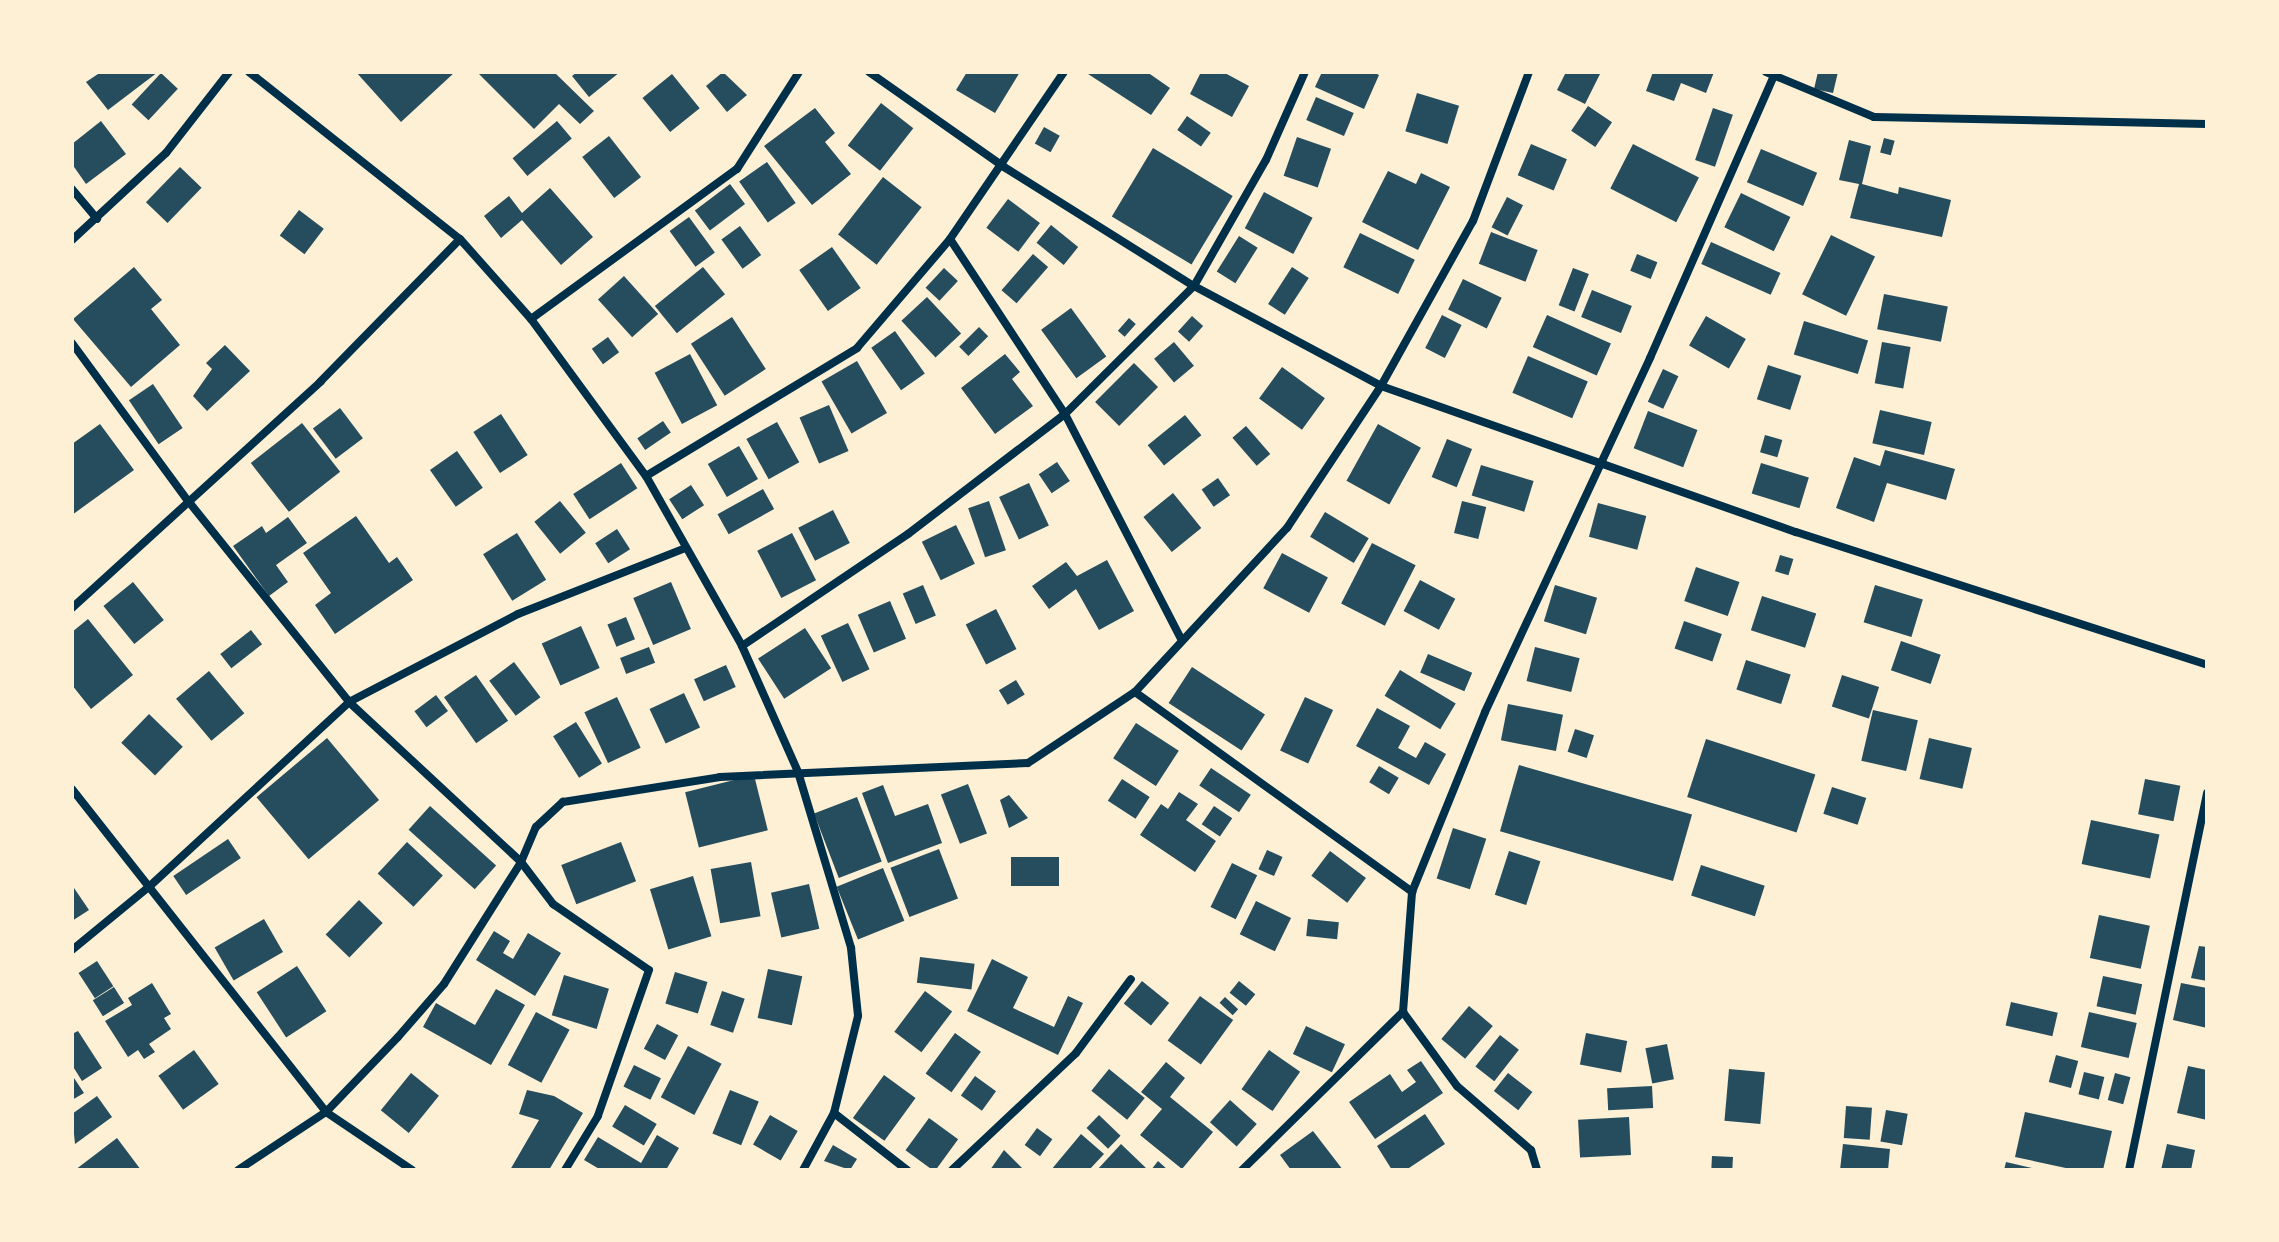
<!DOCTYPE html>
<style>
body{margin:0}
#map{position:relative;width:2279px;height:1242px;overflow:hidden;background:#fdf0d5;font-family:Literata,serif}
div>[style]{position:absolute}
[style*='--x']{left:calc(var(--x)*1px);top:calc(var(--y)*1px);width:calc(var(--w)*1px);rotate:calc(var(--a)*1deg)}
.building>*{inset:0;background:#264d5e;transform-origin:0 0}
.minor>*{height:8px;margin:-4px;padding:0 4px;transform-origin:4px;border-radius:4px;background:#003049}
span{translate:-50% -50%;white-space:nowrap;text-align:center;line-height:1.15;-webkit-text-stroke:8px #fdf0d5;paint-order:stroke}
.frame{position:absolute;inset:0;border:74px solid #fdf0d5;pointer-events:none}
</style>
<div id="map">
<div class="building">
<div style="clip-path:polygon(101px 72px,158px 72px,108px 110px,86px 82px)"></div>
<div style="clip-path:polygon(356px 72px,455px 72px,401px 122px)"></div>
<div style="clip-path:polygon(477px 72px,554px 72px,594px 111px,580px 124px,559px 104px,534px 129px)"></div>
<div style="clip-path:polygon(577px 72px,620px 72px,589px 97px,572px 76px)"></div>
<div style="clip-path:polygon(723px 72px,747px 95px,727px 112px,706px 86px)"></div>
<div style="clip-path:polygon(967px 72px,1020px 72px,995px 113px,956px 90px)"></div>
<div style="clip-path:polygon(1085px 72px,1147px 72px,1170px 88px,1151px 115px)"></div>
<div style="clip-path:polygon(1201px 72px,1223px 72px,1249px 86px,1232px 117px,1190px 94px)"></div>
<div style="clip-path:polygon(1322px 72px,1373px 72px,1379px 75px,1364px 109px,1315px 87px)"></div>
<div style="clip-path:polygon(1566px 72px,1601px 72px,1585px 104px,1557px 90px)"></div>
<div style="clip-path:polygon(1653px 72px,1714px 72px,1706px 93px,1681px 83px,1674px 101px,1646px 91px)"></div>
<div style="clip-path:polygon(1818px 72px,1838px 72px,1833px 93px,1814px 89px)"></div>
<div style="left:161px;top:73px;width:23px;height:43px;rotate:43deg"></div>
<div style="left:672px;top:74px;width:44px;height:38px;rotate:51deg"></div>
<div style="left:1417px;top:93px;width:44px;height:40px;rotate:17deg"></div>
<div style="left:1316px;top:97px;width:41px;height:25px;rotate:23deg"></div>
<div style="left:881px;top:103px;width:41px;height:54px;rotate:38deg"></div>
<div style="left:1588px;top:106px;width:29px;height:30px;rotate:34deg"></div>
<div style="clip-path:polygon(815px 108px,835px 133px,825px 142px,851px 174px,812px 205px,764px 146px)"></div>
<div style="left:1713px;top:108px;width:21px;height:55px;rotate:19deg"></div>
<div style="left:1187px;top:116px;width:29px;height:17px;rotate:35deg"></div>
<div style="clip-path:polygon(101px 121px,126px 154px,86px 184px,72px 164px,72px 144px)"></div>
<div style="left:557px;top:121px;width:23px;height:58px;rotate:50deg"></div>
<div style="left:1044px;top:127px;width:18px;height:19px;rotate:29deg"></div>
<div style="left:609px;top:136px;width:52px;height:34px;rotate:52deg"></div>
<div style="left:1297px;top:137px;width:36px;height:41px;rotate:19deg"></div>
<div style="left:1884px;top:138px;width:11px;height:15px;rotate:15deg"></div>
<div style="clip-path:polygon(1849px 140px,1871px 146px,1862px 184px,1898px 194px,1899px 187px,1951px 200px,1942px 237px,1850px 218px,1859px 184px,1839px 180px)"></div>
<div style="left:1531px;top:144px;width:39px;height:34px;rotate:23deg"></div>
<div style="left:1633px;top:144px;width:74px;height:50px;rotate:27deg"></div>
<div style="left:1153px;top:148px;width:93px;height:80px;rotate:31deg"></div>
<div style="left:1761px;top:149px;width:61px;height:36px;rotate:23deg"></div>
<div style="left:767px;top:162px;width:50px;height:34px;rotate:55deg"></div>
<div style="left:180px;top:167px;width:30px;height:49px;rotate:44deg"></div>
<div style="clip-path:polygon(1388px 171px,1416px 184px,1421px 173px,1450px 187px,1418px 250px,1362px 222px)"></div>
<div style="left:883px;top:177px;width:49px;height:73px;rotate:38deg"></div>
<div style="left:730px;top:184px;width:25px;height:44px;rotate:53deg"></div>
<div style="clip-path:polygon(550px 188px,593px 237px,561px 265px,522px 220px,501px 238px,484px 216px,509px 196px,522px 213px)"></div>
<div style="left:1264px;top:192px;width:55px;height:41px;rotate:28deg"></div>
<div style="left:1741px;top:193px;width:55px;height:38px;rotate:26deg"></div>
<div style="left:1507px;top:197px;width:18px;height:34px;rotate:27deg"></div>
<div style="left:1008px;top:199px;width:40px;height:36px;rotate:37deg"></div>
<div style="left:299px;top:210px;width:31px;height:32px;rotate:37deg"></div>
<div style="left:689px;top:217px;width:44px;height:24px;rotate:54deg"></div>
<div style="left:1051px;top:225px;width:35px;height:23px;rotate:39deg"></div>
<div style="left:740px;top:226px;width:36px;height:23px;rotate:54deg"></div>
<div style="left:1491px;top:232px;width:50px;height:34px;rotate:21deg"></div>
<div style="left:1360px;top:233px;width:61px;height:38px;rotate:26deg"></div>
<div style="left:1831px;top:235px;width:49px;height:66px;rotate:26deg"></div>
<div style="left:1239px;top:236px;width:22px;height:42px;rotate:32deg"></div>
<div style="left:1711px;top:242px;width:76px;height:24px;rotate:24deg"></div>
<div style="left:832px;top:247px;width:50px;height:40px;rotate:55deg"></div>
<div style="left:1033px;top:254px;width:20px;height:48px;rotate:41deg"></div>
<div style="left:1637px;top:254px;width:22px;height:18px;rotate:22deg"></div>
<div style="clip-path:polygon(134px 267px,162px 300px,151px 309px,180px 345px,131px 387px,73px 319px)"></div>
<div style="left:703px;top:267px;width:35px;height:62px;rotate:51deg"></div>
<div style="left:1292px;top:267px;width:20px;height:44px;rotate:33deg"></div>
<div style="left:944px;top:268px;width:19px;height:27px;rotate:43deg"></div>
<div style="left:1573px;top:268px;width:17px;height:40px;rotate:21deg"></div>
<div style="left:624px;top:276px;width:51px;height:35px;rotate:48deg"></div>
<div style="left:1463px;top:279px;width:43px;height:34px;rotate:26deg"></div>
<div style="left:1592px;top:290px;width:43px;height:29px;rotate:22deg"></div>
<div style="left:1884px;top:294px;width:65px;height:36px;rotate:11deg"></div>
<div style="left:927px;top:297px;width:50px;height:35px;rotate:47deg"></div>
<div style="left:1071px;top:308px;width:60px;height:37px;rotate:54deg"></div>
<div style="left:1442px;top:315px;width:22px;height:37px;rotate:27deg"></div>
<div style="left:1547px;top:315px;width:70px;height:35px;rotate:24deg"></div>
<div style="left:1192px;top:316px;width:15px;height:21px;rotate:42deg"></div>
<div style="left:1706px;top:316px;width:46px;height:34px;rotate:30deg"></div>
<div style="left:732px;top:317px;width:62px;height:49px;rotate:57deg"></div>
<div style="left:1129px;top:318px;width:9px;height:17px;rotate:41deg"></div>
<div style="left:1804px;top:321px;width:67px;height:35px;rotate:17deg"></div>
<div style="left:979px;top:327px;width:13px;height:28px;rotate:45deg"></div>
<div style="left:895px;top:331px;width:52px;height:29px;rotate:55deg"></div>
<div style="left:608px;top:337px;width:19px;height:20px;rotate:54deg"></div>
<div style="left:1174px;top:342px;width:31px;height:26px;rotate:50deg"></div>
<div style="left:1882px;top:342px;width:29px;height:42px;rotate:10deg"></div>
<div style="clip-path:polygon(225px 345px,250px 371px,207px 411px,193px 396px,212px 369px,206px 363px)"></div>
<div style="left:690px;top:354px;width:58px;height:40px;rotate:62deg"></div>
<div style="clip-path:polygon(1005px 354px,1020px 372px,1012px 379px,1033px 406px,995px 434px,961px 388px)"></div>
<div style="left:1528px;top:356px;width:65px;height:40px;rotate:23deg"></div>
<div style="left:857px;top:361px;width:60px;height:41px;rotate:60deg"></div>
<div style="left:1134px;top:363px;width:34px;height:55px;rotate:45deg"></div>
<div style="left:1768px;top:365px;width:35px;height:36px;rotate:18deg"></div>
<div style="left:1282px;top:367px;width:53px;height:39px;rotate:36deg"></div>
<div style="left:1663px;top:369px;width:17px;height:36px;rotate:25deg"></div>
<div style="left:153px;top:384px;width:53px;height:29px;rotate:56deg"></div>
<div style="left:829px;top:405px;width:50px;height:32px;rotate:67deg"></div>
<div style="left:340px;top:408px;width:38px;height:34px;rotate:53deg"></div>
<div style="left:1880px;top:410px;width:53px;height:34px;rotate:13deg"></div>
<div style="left:1648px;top:411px;width:53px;height:40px;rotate:21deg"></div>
<div style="left:501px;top:414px;width:49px;height:33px;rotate:57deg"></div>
<div style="left:1185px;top:415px;width:26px;height:48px;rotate:51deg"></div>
<div style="left:663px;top:421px;width:14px;height:31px;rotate:56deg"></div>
<div style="left:777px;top:422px;width:46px;height:35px;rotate:61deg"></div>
<div style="left:302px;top:423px;width:62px;height:65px;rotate:52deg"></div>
<div style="clip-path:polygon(100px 424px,134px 470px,72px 515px,72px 444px)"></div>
<div style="left:1378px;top:424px;width:49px;height:65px;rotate:29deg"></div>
<div style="left:1246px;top:426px;width:37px;height:18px;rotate:49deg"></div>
<div style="left:1765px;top:435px;width:18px;height:18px;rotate:16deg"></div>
<div style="left:1447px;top:439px;width:27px;height:41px;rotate:22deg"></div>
<div style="left:739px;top:446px;width:38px;height:36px;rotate:60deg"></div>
<div style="clip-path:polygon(1885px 450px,1955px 469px,1946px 500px,1887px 483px,1874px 522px,1836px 508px,1854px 457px,1880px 466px)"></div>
<div style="left:457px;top:451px;width:45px;height:33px;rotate:55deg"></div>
<div style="left:1057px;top:462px;width:23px;height:22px;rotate:56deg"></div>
<div style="left:621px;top:463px;width:30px;height:57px;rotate:57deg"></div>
<div style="left:1761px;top:463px;width:50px;height:32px;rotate:17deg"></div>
<div style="left:1481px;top:465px;width:55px;height:32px;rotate:17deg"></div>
<div style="left:1218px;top:478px;width:21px;height:20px;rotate:55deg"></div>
<div style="left:1029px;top:483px;width:47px;height:33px;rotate:65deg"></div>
<div style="left:691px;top:485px;width:24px;height:26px;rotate:57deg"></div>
<div style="left:763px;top:489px;width:23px;height:52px;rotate:61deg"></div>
<div style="left:1173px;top:493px;width:45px;height:38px;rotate:51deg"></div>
<div style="left:560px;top:501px;width:41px;height:33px;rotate:51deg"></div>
<div style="left:989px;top:501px;width:52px;height:22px;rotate:71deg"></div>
<div style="left:1462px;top:501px;width:25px;height:33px;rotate:14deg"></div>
<div style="left:1598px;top:503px;width:50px;height:35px;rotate:15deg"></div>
<div style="left:833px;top:510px;width:37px;height:39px;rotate:63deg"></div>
<div style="left:1325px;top:512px;width:51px;height:29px;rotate:31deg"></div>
<div style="clip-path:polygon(356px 516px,389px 563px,397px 557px,413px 580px,335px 634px,315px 605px,331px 593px,303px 553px)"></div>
<div style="clip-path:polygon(288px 517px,307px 543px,276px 565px,288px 582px,269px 596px,233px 546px,262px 526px,266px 533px)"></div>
<div style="left:956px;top:525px;width:43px;height:38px;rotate:64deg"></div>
<div style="left:617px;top:529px;width:24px;height:26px;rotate:57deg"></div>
<div style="left:517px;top:533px;width:55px;height:40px;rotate:58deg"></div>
<div style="left:792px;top:533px;width:53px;height:39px;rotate:63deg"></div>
<div style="left:1372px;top:543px;width:49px;height:68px;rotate:27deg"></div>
<div style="left:1282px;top:553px;width:52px;height:40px;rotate:28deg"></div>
<div style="left:1780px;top:555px;width:14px;height:17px;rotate:17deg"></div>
<div style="clip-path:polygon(1107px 560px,1134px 611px,1099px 630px,1076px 589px,1049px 609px,1032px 586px,1066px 562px,1077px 576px)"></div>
<div style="left:1696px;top:567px;width:46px;height:36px;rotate:19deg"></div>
<div style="left:1420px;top:580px;width:40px;height:35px;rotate:28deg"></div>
<div style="left:133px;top:582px;width:49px;height:38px;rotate:51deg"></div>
<div style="left:671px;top:582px;width:51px;height:41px;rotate:67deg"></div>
<div style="left:923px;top:585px;width:33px;height:22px;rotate:67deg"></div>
<div style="left:1555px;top:585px;width:44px;height:38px;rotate:17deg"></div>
<div style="left:1875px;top:585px;width:50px;height:39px;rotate:17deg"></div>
<div style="left:1762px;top:596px;width:57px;height:36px;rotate:18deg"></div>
<div style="left:890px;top:601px;width:41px;height:35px;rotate:67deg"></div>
<div style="left:996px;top:609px;width:45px;height:34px;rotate:63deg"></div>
<div style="left:626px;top:617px;width:24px;height:20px;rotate:68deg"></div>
<div style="clip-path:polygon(88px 619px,133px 675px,91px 709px,72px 685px,72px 632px)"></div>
<div style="left:1684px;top:621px;width:40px;height:29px;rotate:19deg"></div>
<div style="left:848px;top:623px;width:51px;height:30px;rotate:65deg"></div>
<div style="left:581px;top:626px;width:46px;height:43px;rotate:66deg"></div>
<div style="left:805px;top:628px;width:48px;height:56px;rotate:57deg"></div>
<div style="left:251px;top:630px;width:18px;height:39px;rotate:52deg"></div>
<div style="left:1901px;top:641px;width:42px;height:31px;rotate:19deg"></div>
<div style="left:649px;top:647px;width:17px;height:31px;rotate:69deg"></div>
<div style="left:1535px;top:647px;width:46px;height:35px;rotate:14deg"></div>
<div style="left:1428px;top:654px;width:48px;height:20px;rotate:23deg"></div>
<div style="left:1746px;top:660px;width:47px;height:31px;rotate:18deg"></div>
<div style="left:514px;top:662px;width:44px;height:31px;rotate:53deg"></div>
<div style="left:726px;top:665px;width:24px;height:35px;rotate:66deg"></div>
<div style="left:1192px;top:667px;width:87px;height:43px;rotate:33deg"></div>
<div style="left:1400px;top:670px;width:65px;height:30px;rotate:31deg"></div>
<div style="left:209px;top:671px;width:55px;height:43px;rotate:50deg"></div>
<div style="left:476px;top:675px;width:56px;height:39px;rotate:55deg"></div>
<div style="left:1842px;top:675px;width:39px;height:33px;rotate:18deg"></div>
<div style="left:1016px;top:680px;width:17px;height:20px;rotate:59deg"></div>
<div style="left:684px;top:693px;width:38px;height:38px;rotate:65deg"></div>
<div style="left:436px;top:695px;width:20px;height:27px;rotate:53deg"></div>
<div style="left:617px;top:697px;width:56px;height:36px;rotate:65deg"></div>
<div style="left:1305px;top:697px;width:31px;height:59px;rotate:25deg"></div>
<div style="left:1508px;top:704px;width:56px;height:37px;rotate:11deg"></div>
<div style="clip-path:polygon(1377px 708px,1410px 726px,1398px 748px,1416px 758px,1425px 742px,1446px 754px,1429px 785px,1356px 746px)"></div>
<div style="left:1873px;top:710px;width:46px;height:52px;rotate:13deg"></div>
<div style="left:149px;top:714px;width:47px;height:40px;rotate:44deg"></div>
<div style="left:576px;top:722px;width:49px;height:27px;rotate:58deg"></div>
<div style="left:1136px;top:723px;width:51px;height:42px;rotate:33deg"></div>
<div style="left:1575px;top:729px;width:20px;height:24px;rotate:18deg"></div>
<div style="left:327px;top:738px;width:81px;height:92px;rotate:50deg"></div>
<div style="left:1929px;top:738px;width:44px;height:42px;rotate:13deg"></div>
<div style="left:1706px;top:739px;width:115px;height:61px;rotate:18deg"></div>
<div style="left:1519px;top:765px;width:180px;height:69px;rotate:16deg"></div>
<div style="left:1379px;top:766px;width:23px;height:19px;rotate:31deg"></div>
<div style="left:1211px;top:768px;width:48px;height:21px;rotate:34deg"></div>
<div style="left:754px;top:775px;width:57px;height:71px;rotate:76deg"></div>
<div style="left:1122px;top:779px;width:33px;height:26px;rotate:33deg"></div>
<div style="left:2145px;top:779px;width:36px;height:36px;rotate:11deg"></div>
<div style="left:968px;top:784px;width:53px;height:29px;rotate:69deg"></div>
<div style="clip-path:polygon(883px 785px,895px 816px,928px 804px,942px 843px,888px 863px,862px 793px)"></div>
<div style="left:1832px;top:787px;width:36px;height:28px;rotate:18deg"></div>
<div style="clip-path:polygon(1179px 792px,1198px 804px,1186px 820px,1216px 841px,1195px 872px,1140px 835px,1161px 804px,1168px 809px)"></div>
<div style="clip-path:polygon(1009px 795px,1028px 818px,1009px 828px,1000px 800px)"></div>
<div style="left:857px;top:797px;width:69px;height:46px;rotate:69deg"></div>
<div style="left:430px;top:806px;width:89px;height:32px;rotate:42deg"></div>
<div style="left:1214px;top:806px;width:22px;height:22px;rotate:34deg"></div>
<div style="left:2091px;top:820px;width:70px;height:45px;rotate:12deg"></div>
<div style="left:1453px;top:828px;width:35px;height:53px;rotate:18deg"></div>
<div style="left:228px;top:839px;width:23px;height:66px;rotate:56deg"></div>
<div style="left:407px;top:842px;width:49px;height:43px;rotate:43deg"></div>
<div style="left:621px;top:842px;width:42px;height:64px;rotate:69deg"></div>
<div style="left:939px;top:849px;width:53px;height:52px;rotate:69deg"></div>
<div style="left:1267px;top:850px;width:17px;height:21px;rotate:24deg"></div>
<div style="left:1330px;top:851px;width:45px;height:31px;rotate:37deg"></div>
<div style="left:1509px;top:851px;width:33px;height:46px;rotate:18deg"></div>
<div style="left:1011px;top:857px;width:48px;height:29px"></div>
<div style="left:751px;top:862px;width:55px;height:41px;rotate:80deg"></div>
<div style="left:1232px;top:863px;width:28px;height:49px;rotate:26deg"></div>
<div style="left:1701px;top:865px;width:67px;height:32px;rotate:18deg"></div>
<div style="left:883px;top:868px;width:57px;height:50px;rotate:68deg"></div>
<div style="left:693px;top:876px;width:63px;height:45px;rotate:73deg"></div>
<div style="left:809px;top:884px;width:46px;height:39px;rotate:77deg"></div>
<div style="clip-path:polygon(72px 885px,89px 910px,72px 921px)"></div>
<div style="left:359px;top:900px;width:33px;height:48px;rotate:44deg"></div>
<div style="left:1256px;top:901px;width:39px;height:37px;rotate:26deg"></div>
<div style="left:2099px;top:915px;width:52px;height:44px;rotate:12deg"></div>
<div style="left:264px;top:919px;width:38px;height:57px;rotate:60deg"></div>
<div style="left:1308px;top:919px;width:31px;height:17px;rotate:6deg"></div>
<div style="clip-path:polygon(494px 931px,510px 941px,503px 953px,513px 959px,528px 933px,561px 953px,535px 996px,476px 960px)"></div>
<div style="clip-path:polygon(2199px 946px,2207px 947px,2207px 981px,2191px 978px)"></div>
<div style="left:920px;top:957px;width:55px;height:26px;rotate:7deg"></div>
<div style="clip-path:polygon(992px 959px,1028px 977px,1013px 1008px,1054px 1027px,1068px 996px,1083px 1003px,1058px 1055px,967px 1011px)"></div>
<div style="left:97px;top:961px;width:30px;height:22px;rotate:57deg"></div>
<div style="left:297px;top:966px;width:54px;height:48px;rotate:57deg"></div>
<div style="left:768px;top:969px;width:35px;height:50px;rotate:12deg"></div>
<div style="left:675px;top:972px;width:34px;height:33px;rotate:17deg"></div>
<div style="left:564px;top:975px;width:47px;height:42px;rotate:17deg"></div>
<div style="left:2103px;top:976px;width:40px;height:31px;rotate:12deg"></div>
<div style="left:1142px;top:981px;width:35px;height:29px;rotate:39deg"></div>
<div style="left:1239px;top:981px;width:21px;height:15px;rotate:39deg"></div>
<div style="clip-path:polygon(152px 983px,171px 1014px,164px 1018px,171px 1029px,149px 1044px,155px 1052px,144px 1059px,138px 1050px,128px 1057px,105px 1021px,132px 1005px,128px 998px)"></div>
<div style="clip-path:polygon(2181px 983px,2207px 988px,2207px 1028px,2173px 1020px)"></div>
<div style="left:114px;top:987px;width:19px;height:25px;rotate:58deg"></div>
<div style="clip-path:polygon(496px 989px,525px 1005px,491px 1065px,423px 1027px,436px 1003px,475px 1025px)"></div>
<div style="left:722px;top:991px;width:24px;height:36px;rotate:19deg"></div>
<div style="left:925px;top:991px;width:34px;height:51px;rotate:37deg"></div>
<div style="left:1200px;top:996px;width:41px;height:55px;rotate:36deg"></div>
<div style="left:1225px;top:997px;width:18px;height:8px;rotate:43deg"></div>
<div style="left:2011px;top:1002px;width:48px;height:24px;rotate:13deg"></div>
<div style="left:1469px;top:1006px;width:31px;height:43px;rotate:40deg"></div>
<div style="left:536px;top:1012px;width:38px;height:60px;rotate:28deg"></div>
<div style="left:2089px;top:1012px;width:49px;height:36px;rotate:13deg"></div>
<div style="left:657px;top:1024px;width:24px;height:28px;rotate:28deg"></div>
<div style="left:1306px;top:1026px;width:43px;height:31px;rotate:25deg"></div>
<div style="clip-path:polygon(78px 1031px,102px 1068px,82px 1081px,72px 1065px,72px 1034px)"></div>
<div style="left:955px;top:1033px;width:32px;height:50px;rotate:36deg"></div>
<div style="left:1586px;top:1033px;width:42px;height:32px;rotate:11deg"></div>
<div style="left:1500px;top:1035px;width:24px;height:40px;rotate:38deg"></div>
<div style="left:1667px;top:1044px;width:36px;height:22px;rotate:79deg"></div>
<div style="left:688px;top:1046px;width:38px;height:58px;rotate:28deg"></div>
<div style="left:194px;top:1050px;width:42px;height:44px;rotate:54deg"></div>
<div style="left:1269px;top:1050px;width:38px;height:48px;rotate:35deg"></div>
<div style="left:2056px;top:1055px;width:23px;height:28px;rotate:15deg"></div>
<div style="clip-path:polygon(1421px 1061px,1443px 1093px,1375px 1139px,1349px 1102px,1390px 1074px,1402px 1092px,1416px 1082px,1407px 1070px)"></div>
<div style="clip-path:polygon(1166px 1062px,1185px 1078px,1170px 1097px,1213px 1132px,1182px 1169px,1140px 1135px,1162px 1109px,1141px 1092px)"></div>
<div style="left:634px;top:1065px;width:30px;height:24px;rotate:26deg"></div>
<div style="clip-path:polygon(2188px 1066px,2207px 1070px,2207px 1120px,2177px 1113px)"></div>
<div style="left:1109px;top:1069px;width:46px;height:28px;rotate:39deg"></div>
<div style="left:1729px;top:1069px;width:36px;height:52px;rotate:5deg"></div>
<div style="left:2084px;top:1072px;width:21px;height:23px;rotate:14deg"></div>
<div style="left:411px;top:1073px;width:36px;height:48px;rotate:39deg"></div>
<div style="left:1508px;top:1073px;width:31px;height:23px;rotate:38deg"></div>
<div style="left:2115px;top:1073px;width:16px;height:28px;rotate:15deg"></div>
<div style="clip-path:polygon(72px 1075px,84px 1093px,72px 1100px)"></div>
<div style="left:884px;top:1075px;width:39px;height:53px;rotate:36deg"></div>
<div style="left:975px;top:1076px;width:26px;height:24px;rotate:36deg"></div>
<div style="left:1652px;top:1086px;width:22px;height:45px;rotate:87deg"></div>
<div style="clip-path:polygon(527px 1090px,554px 1096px,583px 1113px,549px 1170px,510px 1170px,539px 1120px,519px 1114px)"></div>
<div style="left:730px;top:1090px;width:31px;height:47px;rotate:22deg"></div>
<div style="clip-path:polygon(97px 1096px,112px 1117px,75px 1144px,72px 1114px)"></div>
<div style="left:1230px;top:1100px;width:36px;height:30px;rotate:42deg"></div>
<div style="left:625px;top:1105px;width:37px;height:25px;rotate:31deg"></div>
<div style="left:1846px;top:1106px;width:26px;height:32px;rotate:4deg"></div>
<div style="left:1886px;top:1110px;width:22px;height:32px;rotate:10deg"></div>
<div style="clip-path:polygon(2025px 1112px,2112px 1131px,2103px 1170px,2075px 1170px,2015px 1157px)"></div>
<div style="clip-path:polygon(1425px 1114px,1445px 1144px,1406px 1170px,1392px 1170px,1377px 1146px)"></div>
<div style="left:770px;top:1115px;width:32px;height:34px;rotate:30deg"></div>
<div style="left:1099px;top:1115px;width:30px;height:18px;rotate:44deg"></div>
<div style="left:1629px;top:1117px;width:38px;height:51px;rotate:87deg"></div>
<div style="left:929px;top:1118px;width:36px;height:40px;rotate:36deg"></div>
<div style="left:1037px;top:1128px;width:19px;height:21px;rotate:36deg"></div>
<div style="clip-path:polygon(1313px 1131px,1343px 1170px,1291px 1170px,1280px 1155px)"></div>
<div style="clip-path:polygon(1081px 1134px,1104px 1154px,1089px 1170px,1051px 1170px)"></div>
<div style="clip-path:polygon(657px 1135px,679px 1148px,666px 1170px,601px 1170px,584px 1160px,598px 1137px,641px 1163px)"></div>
<div style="clip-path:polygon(117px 1138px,141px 1170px,75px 1170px)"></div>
<div style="clip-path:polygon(1121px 1144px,1146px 1168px,1145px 1170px,1097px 1170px)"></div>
<div style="clip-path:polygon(1843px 1144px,1890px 1149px,1888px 1170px,1840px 1170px)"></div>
<div style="clip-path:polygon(2167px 1144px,2195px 1150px,2191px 1170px,2161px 1170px)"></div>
<div style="clip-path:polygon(833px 1145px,857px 1159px,850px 1170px,824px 1161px)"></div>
<div style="clip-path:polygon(1004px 1150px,1024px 1170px,990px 1170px)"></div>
<div style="left:1712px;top:1156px;width:21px;height:14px;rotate:3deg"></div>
<div style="clip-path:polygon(1158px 1161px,1168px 1170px,1151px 1170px)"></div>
<div style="clip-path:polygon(2006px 1162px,2036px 1169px,2036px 1170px,2004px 1170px)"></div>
</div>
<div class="minor">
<div style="--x:249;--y:72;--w:269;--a:38.4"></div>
<div style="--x:460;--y:239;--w:107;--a:48.4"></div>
<div style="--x:531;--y:319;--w:195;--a:53.8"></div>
<div style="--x:646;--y:476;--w:195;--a:60.5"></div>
<div style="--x:742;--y:646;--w:138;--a:66"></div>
<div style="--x:798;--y:772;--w:184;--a:73.2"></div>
<div style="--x:851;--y:948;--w:68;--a:84.1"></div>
<div style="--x:858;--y:1016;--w:100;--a:103.9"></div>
<div style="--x:834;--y:1113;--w:65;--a:118.5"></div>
<div style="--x:869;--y:72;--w:165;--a:35.1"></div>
<div style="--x:1004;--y:167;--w:224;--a:32.1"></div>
<div style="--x:1194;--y:286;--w:212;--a:28.1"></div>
<div style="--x:1381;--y:386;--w:440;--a:19.4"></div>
<div style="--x:1796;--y:532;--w:432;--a:17.9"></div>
<div style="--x:1766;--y:72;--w:117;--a:22.6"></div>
<div style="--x:1874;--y:117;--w:333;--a:1.2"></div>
<div style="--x:72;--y:189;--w:39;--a:50"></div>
<div style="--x:950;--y:239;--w:209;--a:56.7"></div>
<div style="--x:1065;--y:414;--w:255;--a:62.7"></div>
<div style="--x:72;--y:240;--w:128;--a:-42.8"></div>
<div style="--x:166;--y:153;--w:103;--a:-52.1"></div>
<div style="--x:531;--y:319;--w:255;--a:-36.1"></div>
<div style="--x:737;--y:169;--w:115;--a:-57.4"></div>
<div style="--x:72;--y:343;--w:197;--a:53.7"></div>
<div style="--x:189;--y:502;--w:256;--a:51.3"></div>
<div style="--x:349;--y:702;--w:235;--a:42.9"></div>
<div style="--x:521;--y:862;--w:53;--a:52.7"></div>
<div style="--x:553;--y:904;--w:116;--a:34.5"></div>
<div style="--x:649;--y:970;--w:155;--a:109.3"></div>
<div style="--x:598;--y:1116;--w:63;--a:121.4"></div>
<div style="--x:646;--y:476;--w:247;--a:-31.2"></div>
<div style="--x:857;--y:348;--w:143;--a:-49.5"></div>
<div style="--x:950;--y:239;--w:202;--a:-55.7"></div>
<div style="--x:72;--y:608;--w:336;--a:-42.3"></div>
<div style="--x:320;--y:382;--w:200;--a:-45.6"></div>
<div style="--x:742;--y:646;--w:200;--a:-34"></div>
<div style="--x:908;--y:534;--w:198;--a:-37.4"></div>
<div style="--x:1065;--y:414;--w:182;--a:-44.8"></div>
<div style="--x:1194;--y:286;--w:145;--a:-60.3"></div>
<div style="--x:1266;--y:160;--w:96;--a:-66.1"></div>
<div style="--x:1135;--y:692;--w:342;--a:35.8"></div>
<div style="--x:72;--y:789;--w:411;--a:51.8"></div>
<div style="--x:326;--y:1112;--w:104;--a:34"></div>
<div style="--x:72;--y:950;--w:102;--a:-39.4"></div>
<div style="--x:151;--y:885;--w:270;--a:-42.7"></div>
<div style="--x:349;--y:702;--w:191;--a:-27.5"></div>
<div style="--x:518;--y:614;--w:177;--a:-21.5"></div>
<div style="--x:1403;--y:1012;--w:92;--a:53.9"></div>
<div style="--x:1457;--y:1086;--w:98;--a:40.9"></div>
<div style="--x:1531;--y:1150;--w:21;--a:73"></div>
<div style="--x:834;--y:1113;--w:93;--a:38"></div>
<div style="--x:238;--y:1170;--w:105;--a:-33.4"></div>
<div style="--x:326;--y:1112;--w:104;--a:-46.2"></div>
<div style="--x:398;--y:1037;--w:70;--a:-49"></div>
<div style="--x:444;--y:984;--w:144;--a:-57.7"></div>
<div style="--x:521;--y:862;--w:38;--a:-67"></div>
<div style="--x:536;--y:827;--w:37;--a:-43"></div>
<div style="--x:563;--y:802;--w:159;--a:-9"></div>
<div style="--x:720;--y:777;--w:308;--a:-2.6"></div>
<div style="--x:1028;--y:763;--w:128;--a:-33.6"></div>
<div style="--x:1135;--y:692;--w:224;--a:-47.2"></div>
<div style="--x:1287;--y:528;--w:170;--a:-56.5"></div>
<div style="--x:1381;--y:386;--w:189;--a:-60.9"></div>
<div style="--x:1473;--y:221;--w:159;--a:-69.4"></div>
<div style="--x:952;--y:1170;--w:170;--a:-43.3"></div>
<div style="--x:1076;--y:1053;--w:92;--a:-53.4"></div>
<div style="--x:1242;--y:1170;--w:226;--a:-44.5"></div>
<div style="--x:1403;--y:1012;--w:120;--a:-85.7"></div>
<div style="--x:1412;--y:892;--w:194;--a:-67.9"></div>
<div style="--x:1485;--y:712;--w:391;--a:-65"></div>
<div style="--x:1650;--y:358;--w:309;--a:-66.3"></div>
<div style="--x:2129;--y:1170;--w:385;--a:-78.3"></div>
</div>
<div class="frame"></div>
</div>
